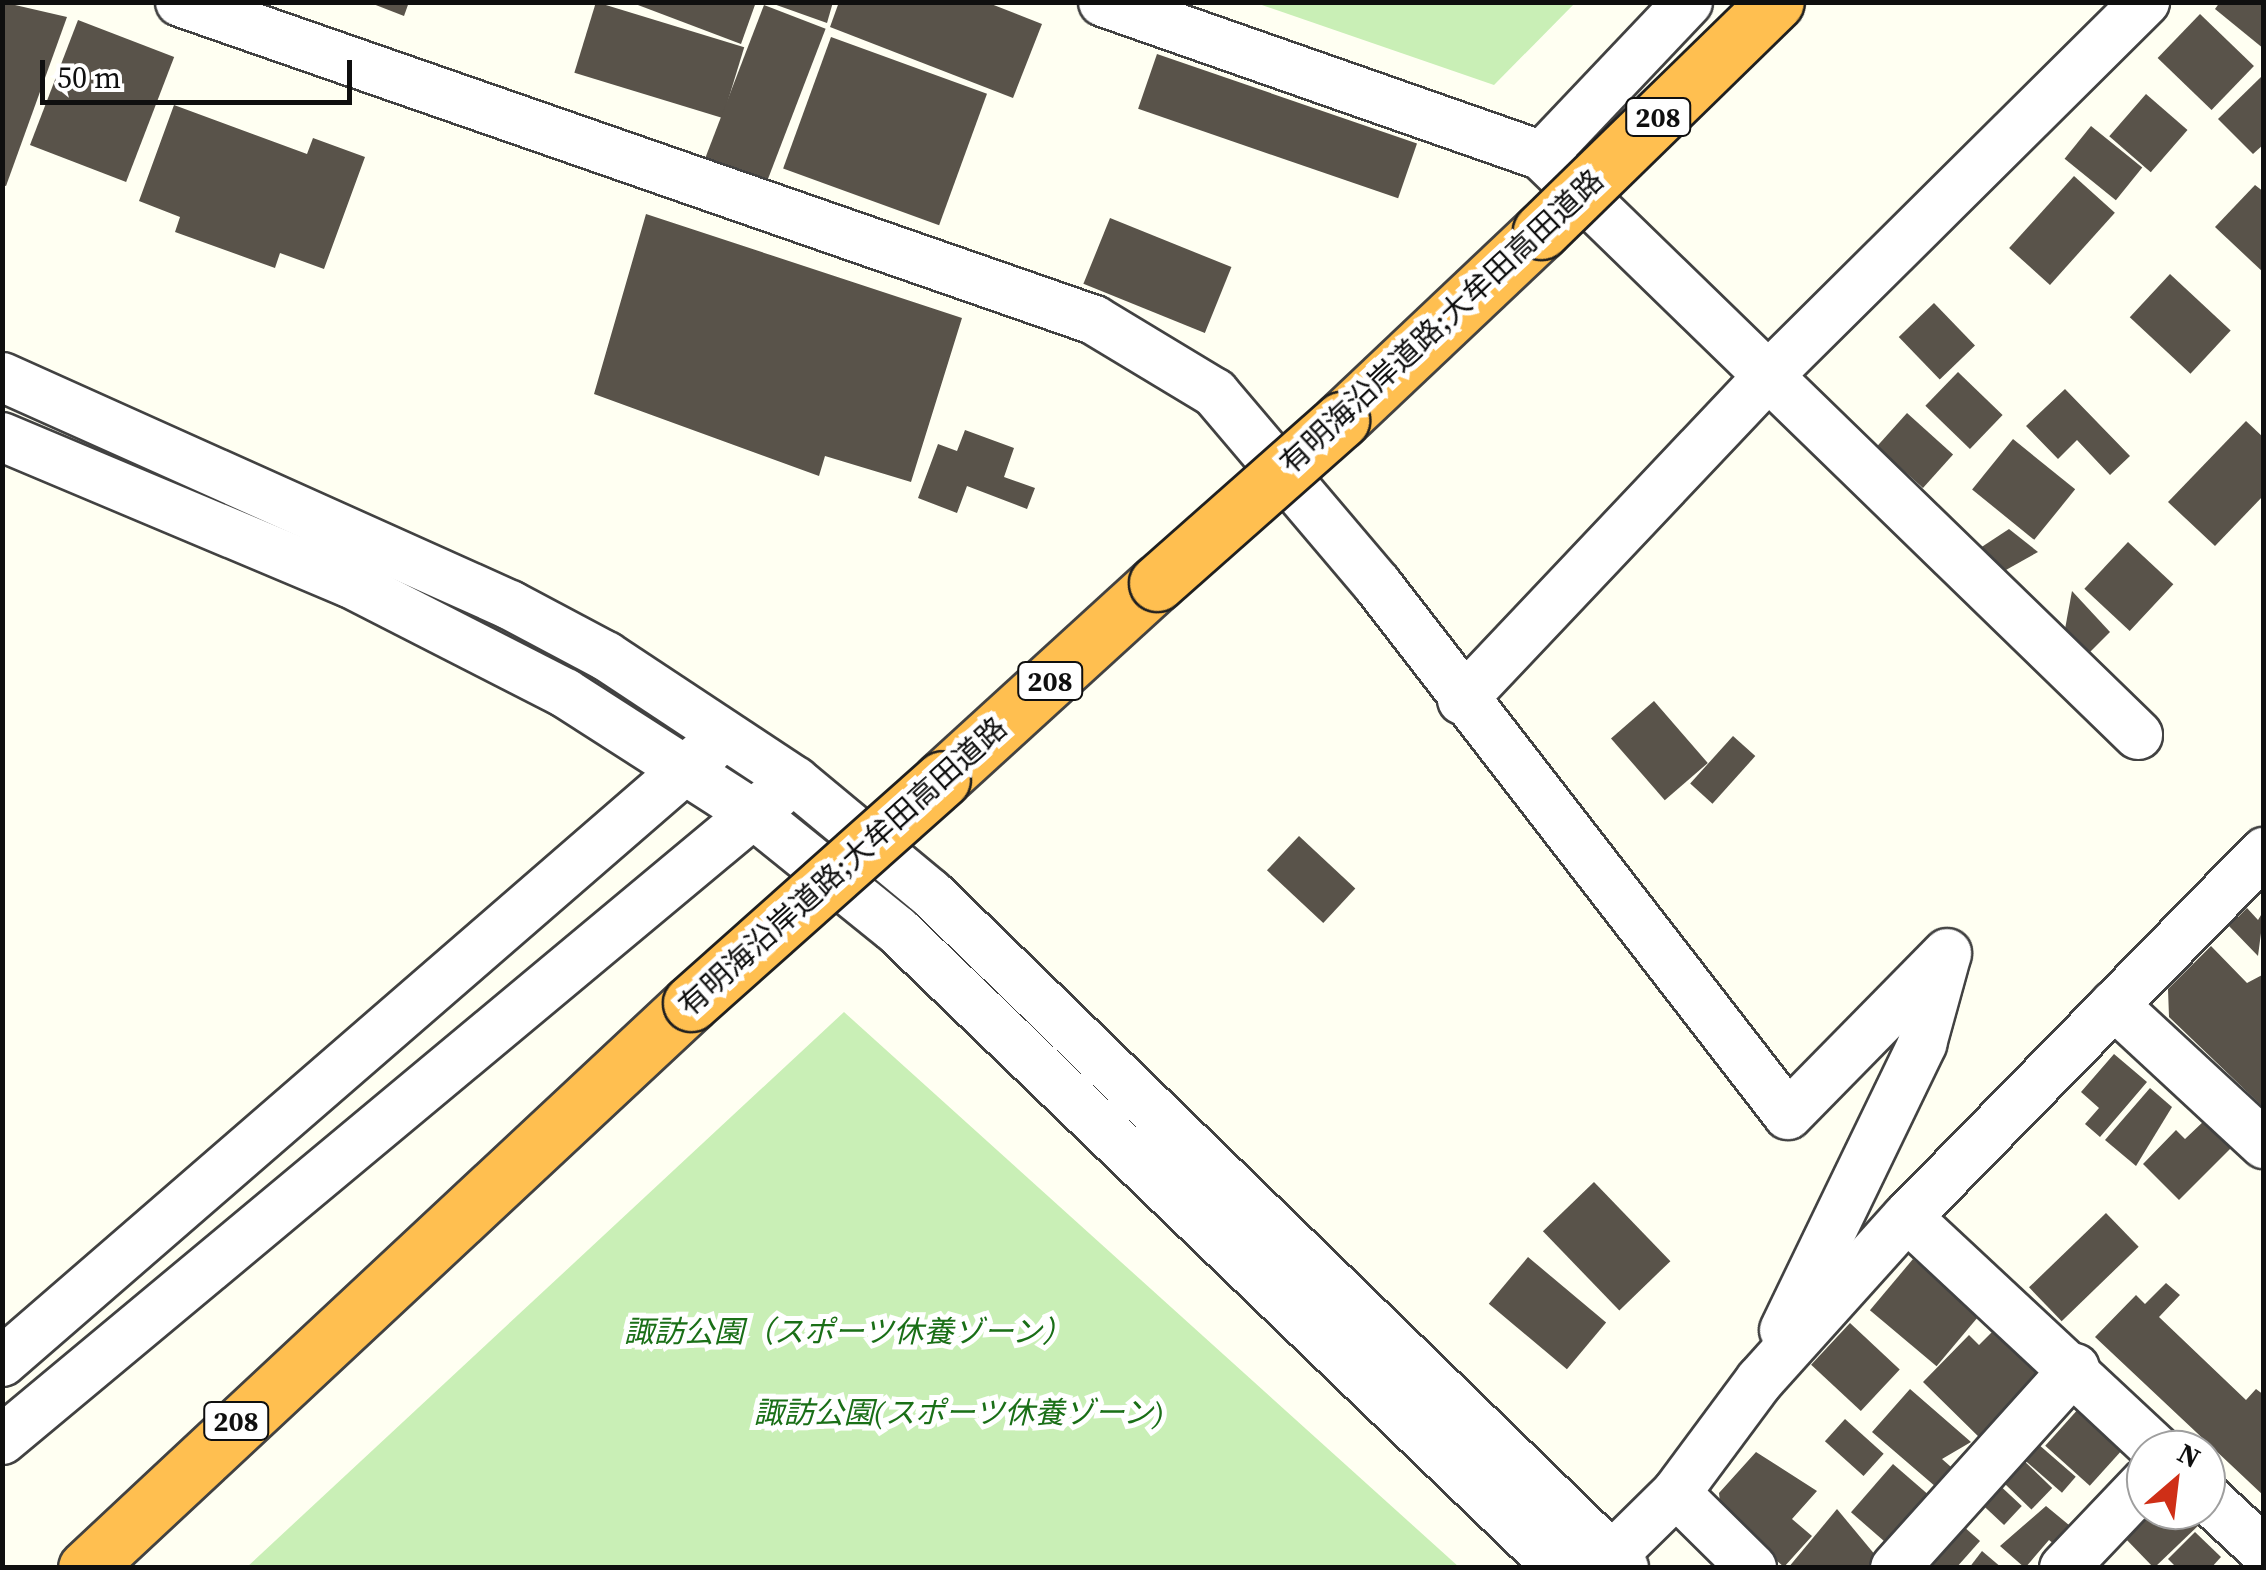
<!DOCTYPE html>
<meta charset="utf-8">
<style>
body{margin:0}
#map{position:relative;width:2266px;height:1570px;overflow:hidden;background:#fffff2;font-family:"Source Serif 4","Noto Sans JP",serif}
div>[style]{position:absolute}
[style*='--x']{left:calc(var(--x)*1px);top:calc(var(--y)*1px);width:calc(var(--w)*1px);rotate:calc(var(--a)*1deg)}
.green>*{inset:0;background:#c9efb6}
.building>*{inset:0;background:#59534a;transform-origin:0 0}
.roads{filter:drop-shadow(2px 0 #424242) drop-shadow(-2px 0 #424242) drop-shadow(0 2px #424242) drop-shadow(0 -2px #424242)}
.minor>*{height:48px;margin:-24px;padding:0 24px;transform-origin:24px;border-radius:24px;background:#fff}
.highway>*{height:55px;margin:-27.5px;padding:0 27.5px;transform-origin:27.5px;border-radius:27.5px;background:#ffbf50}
.bridges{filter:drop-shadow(2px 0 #202020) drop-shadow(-2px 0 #202020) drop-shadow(0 2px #202020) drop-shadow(0 -2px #202020)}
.highway-bridge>*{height:55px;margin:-27.5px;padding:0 27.5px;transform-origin:27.5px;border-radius:27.5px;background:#ffbf50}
span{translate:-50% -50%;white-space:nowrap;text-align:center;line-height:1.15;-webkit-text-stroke:10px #fff;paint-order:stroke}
.shield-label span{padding:2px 8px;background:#fff;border:2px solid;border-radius:8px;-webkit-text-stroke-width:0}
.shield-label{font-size:28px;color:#0f0f0f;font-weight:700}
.street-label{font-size:30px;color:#0f0f0f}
.park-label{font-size:30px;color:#1a6f17;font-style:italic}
.frame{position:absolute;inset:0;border:5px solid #0f0f0f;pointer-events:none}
.north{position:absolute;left:2126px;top:1430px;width:100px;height:100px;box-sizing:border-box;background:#fff;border:2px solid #9f9f9f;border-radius:50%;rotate:28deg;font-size:28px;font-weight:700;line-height:40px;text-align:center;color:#0f0f0f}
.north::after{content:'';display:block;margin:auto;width:35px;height:45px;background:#cf2f17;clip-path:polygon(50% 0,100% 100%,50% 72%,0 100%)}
.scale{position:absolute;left:40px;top:60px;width:312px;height:45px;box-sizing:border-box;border:5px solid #0f0f0f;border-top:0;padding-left:12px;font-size:30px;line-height:35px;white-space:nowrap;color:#0f0f0f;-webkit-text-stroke:8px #fff;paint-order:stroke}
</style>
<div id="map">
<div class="green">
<div style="clip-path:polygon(1256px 3px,1575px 2px,1575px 3px,1494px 85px)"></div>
<div style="clip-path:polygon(844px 1012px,1459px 1567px,247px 1567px)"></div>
</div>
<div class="building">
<div style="clip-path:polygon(2px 2px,67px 17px,6px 186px,2px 185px)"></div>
<div style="clip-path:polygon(368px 2px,409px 2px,404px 16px)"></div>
<div style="left:596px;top:2px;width:155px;height:74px;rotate:17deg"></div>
<div style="clip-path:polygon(630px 2px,756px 2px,741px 44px)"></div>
<div style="clip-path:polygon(768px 2px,833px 2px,827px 23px)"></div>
<div style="clip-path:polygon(839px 2px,986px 2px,1042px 24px,1013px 98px,830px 27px)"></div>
<div style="clip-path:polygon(2220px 2px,2264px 5px,2264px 49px,2215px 9px)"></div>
<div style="left:764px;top:5px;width:66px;height:166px;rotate:21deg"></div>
<div style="left:2200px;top:14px;width:75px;height:61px;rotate:44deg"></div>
<div style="left:78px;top:20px;width:103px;height:134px;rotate:21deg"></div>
<div style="left:831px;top:37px;width:166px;height:140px;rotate:20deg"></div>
<div style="left:1157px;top:54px;width:275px;height:58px;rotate:19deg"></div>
<div style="clip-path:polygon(2261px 77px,2264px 144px,2253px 154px,2218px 119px)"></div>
<div style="left:2146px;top:94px;width:55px;height:56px;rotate:41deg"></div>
<div style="clip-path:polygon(174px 105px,307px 154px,313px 138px,365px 157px,324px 269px,280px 253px,275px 268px,175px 232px,180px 217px,139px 201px)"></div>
<div style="left:2091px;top:126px;width:66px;height:42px;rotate:39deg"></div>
<div style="left:2074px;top:176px;width:55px;height:97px;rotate:42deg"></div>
<div style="clip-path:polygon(2255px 185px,2264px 192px,2264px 273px,2215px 227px)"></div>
<div style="clip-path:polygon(646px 214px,962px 318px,911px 482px,825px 456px,819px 476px,594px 394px)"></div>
<div style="left:1110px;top:218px;width:131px;height:71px;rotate:22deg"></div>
<div style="left:2170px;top:274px;width:83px;height:59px;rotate:43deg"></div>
<div style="left:1934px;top:303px;width:59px;height:49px;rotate:46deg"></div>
<div style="left:1958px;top:372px;width:62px;height:47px;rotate:44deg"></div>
<div style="clip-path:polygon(2065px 389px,2130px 456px,2110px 475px,2077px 440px,2058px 459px,2026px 426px)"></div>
<div style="left:1907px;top:413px;width:62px;height:45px;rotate:42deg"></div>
<div style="clip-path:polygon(2246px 421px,2264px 438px,2264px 495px,2215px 546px,2168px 502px)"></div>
<div style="clip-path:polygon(965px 430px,1014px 448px,1004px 477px,1035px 488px,1027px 509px,967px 486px,957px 513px,918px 498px,938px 444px,957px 451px)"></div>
<div style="left:2013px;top:439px;width:80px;height:65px;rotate:39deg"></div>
<div style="clip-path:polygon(2009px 529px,2038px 552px,1997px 575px,1971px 554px)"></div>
<div style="left:2128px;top:542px;width:62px;height:64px;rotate:43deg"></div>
<div style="clip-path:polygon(2072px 591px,2110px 632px,2089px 653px,2065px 629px)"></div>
<div style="left:1654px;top:701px;width:82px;height:57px;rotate:49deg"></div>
<div style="left:1733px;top:736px;width:30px;height:64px;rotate:42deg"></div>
<div style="left:1299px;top:836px;width:77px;height:47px;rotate:43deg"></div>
<div style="clip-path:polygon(2247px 908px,2258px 920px,2264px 910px,2258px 956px,2229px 926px)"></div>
<div style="clip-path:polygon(2211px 946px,2247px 983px,2264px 974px,2264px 1108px,2169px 1017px,2168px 989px)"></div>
<div style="clip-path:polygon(2114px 1054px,2147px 1082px,2100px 1137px,2085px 1124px,2099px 1108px,2081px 1092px)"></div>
<div style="clip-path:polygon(2150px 1088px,2172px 1107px,2136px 1166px,2105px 1140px)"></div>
<div style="clip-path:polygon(2205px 1120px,2232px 1147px,2179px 1200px,2143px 1164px,2176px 1130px,2185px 1139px)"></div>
<div style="left:1594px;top:1182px;width:110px;height:71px;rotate:46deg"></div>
<div style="left:2106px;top:1213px;width:47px;height:107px;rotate:46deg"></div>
<div style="left:1528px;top:1257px;width:102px;height:61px;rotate:40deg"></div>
<div style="left:1913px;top:1259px;width:87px;height:67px;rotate:40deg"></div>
<div style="clip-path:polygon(2166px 1283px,2180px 1295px,2159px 1317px,2246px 1400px,2256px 1389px,2264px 1395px,2264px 1496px,2095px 1337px,2136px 1295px,2145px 1304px)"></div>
<div style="left:1850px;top:1323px;width:68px;height:57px;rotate:43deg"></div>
<div style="clip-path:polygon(1994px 1330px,2047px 1380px,1985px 1443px,1923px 1382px,1969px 1335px,1979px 1345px)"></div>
<div style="clip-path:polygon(1910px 1389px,1971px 1442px,1942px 1459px,1959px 1474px,1943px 1493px,1872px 1432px)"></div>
<div style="left:2080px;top:1407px;width:60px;height:52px;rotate:42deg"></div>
<div style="left:1845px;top:1419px;width:52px;height:30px;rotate:42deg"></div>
<div style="left:2038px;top:1444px;width:50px;height:21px;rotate:41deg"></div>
<div style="clip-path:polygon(1756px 1452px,1817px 1491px,1792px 1519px,1812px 1536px,1784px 1567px,1721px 1513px,1719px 1493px)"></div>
<div style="left:2017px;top:1454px;width:49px;height:30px;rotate:44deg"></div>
<div style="left:1893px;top:1464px;width:60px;height:64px;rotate:41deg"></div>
<div style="left:1994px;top:1480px;width:38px;height:26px;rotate:43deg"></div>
<div style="clip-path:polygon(2046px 1506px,2075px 1530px,2060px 1549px,2049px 1540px,2025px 1568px,2000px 1546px)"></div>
<div style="clip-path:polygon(1837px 1509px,1876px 1556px,1867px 1568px,1788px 1568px)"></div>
<div style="clip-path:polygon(2158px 1510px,2187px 1510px,2201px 1523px,2154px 1568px,2122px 1535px)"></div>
<div style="clip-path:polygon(1954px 1518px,1980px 1541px,1956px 1568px,1927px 1568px)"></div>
<div style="clip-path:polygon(2195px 1532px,2221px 1557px,2211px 1568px,2177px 1568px,2168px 1559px)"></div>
<div style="clip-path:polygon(1982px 1551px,2002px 1568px,1969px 1568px)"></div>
</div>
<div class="roads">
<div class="minor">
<div style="--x:180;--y:2;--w:968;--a:19.18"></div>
<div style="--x:1094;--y:320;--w:141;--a:31.1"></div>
<div style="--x:1215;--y:393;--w:250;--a:49.7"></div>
<div style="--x:1377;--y:584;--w:671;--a:52.26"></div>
<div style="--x:1788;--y:1115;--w:227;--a:-45.5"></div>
<div style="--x:1103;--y:2;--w:465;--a:19.3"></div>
<div style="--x:1542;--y:156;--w:831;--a:44.17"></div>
<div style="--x:1542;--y:156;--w:212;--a:-46.5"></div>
<div style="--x:2;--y:377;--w:557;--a:24.17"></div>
<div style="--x:510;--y:605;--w:109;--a:28"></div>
<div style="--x:606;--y:656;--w:227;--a:33.5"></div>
<div style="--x:795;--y:781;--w:175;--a:39.7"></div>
<div style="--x:930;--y:893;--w:968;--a:44.2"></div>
<div style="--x:2;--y:437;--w:377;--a:22.8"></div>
<div style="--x:350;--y:583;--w:242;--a:27.1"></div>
<div style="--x:565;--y:693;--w:222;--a:32.7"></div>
<div style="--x:752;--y:813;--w:186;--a:38.9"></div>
<div style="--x:897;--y:930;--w:919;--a:43.94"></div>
<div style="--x:1462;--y:700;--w:447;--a:-46.6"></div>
<div style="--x:1769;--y:375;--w:530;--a:-44.77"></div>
<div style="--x:2114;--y:1005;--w:205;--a:42.8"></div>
<div style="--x:1907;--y:1217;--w:342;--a:43"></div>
<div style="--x:1784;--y:1330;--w:318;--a:-64.2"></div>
<div style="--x:1922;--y:1044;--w:90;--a:-74.6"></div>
<div style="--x:2;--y:1362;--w:937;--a:-40.93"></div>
<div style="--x:2;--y:1440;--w:1008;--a:-39.81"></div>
<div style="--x:1676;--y:1493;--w:107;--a:44.6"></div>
<div style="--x:2206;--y:1497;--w:79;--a:43"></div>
<div style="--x:1585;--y:1565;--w:28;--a:-18"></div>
<div style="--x:1612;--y:1556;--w:90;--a:-44.5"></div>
<div style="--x:1676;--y:1493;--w:141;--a:-53.4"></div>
<div style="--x:1760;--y:1380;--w:219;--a:-48"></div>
<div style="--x:1907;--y:1217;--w:511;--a:-45.63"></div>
<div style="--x:1895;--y:1568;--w:269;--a:-48"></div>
<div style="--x:2064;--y:1568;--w:119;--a:-46.4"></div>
</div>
<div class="highway">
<div style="--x:1341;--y:420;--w:275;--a:-43.4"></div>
<div style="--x:942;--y:779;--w:291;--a:-42.4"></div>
<div style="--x:86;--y:1568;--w:828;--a:-43.04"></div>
</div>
</div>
<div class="bridges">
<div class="highway-bridge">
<div style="--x:1541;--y:231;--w:328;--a:-44.3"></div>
<div style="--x:1157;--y:583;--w:246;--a:-41.5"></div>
<div style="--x:691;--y:1003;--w:336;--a:-41.7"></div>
</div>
</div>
<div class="shield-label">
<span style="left:1658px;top:117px">208</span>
<span style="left:1050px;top:681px">208</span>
<span style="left:236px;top:1421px">208</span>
</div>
<div class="street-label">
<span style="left:1442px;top:322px;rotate:-43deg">有明海沿岸道路;大牟田高田道路</span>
<span style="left:843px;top:867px;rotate:-42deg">有明海沿岸道路;大牟田高田道路</span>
</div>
<div class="park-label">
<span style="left:848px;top:1332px">諏訪公園（スポーツ休養ゾーン）</span>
<span style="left:959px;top:1413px">諏訪公園(スポーツ休養ゾーン)</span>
</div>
<div class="frame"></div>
<div class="north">N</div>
<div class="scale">50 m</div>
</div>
